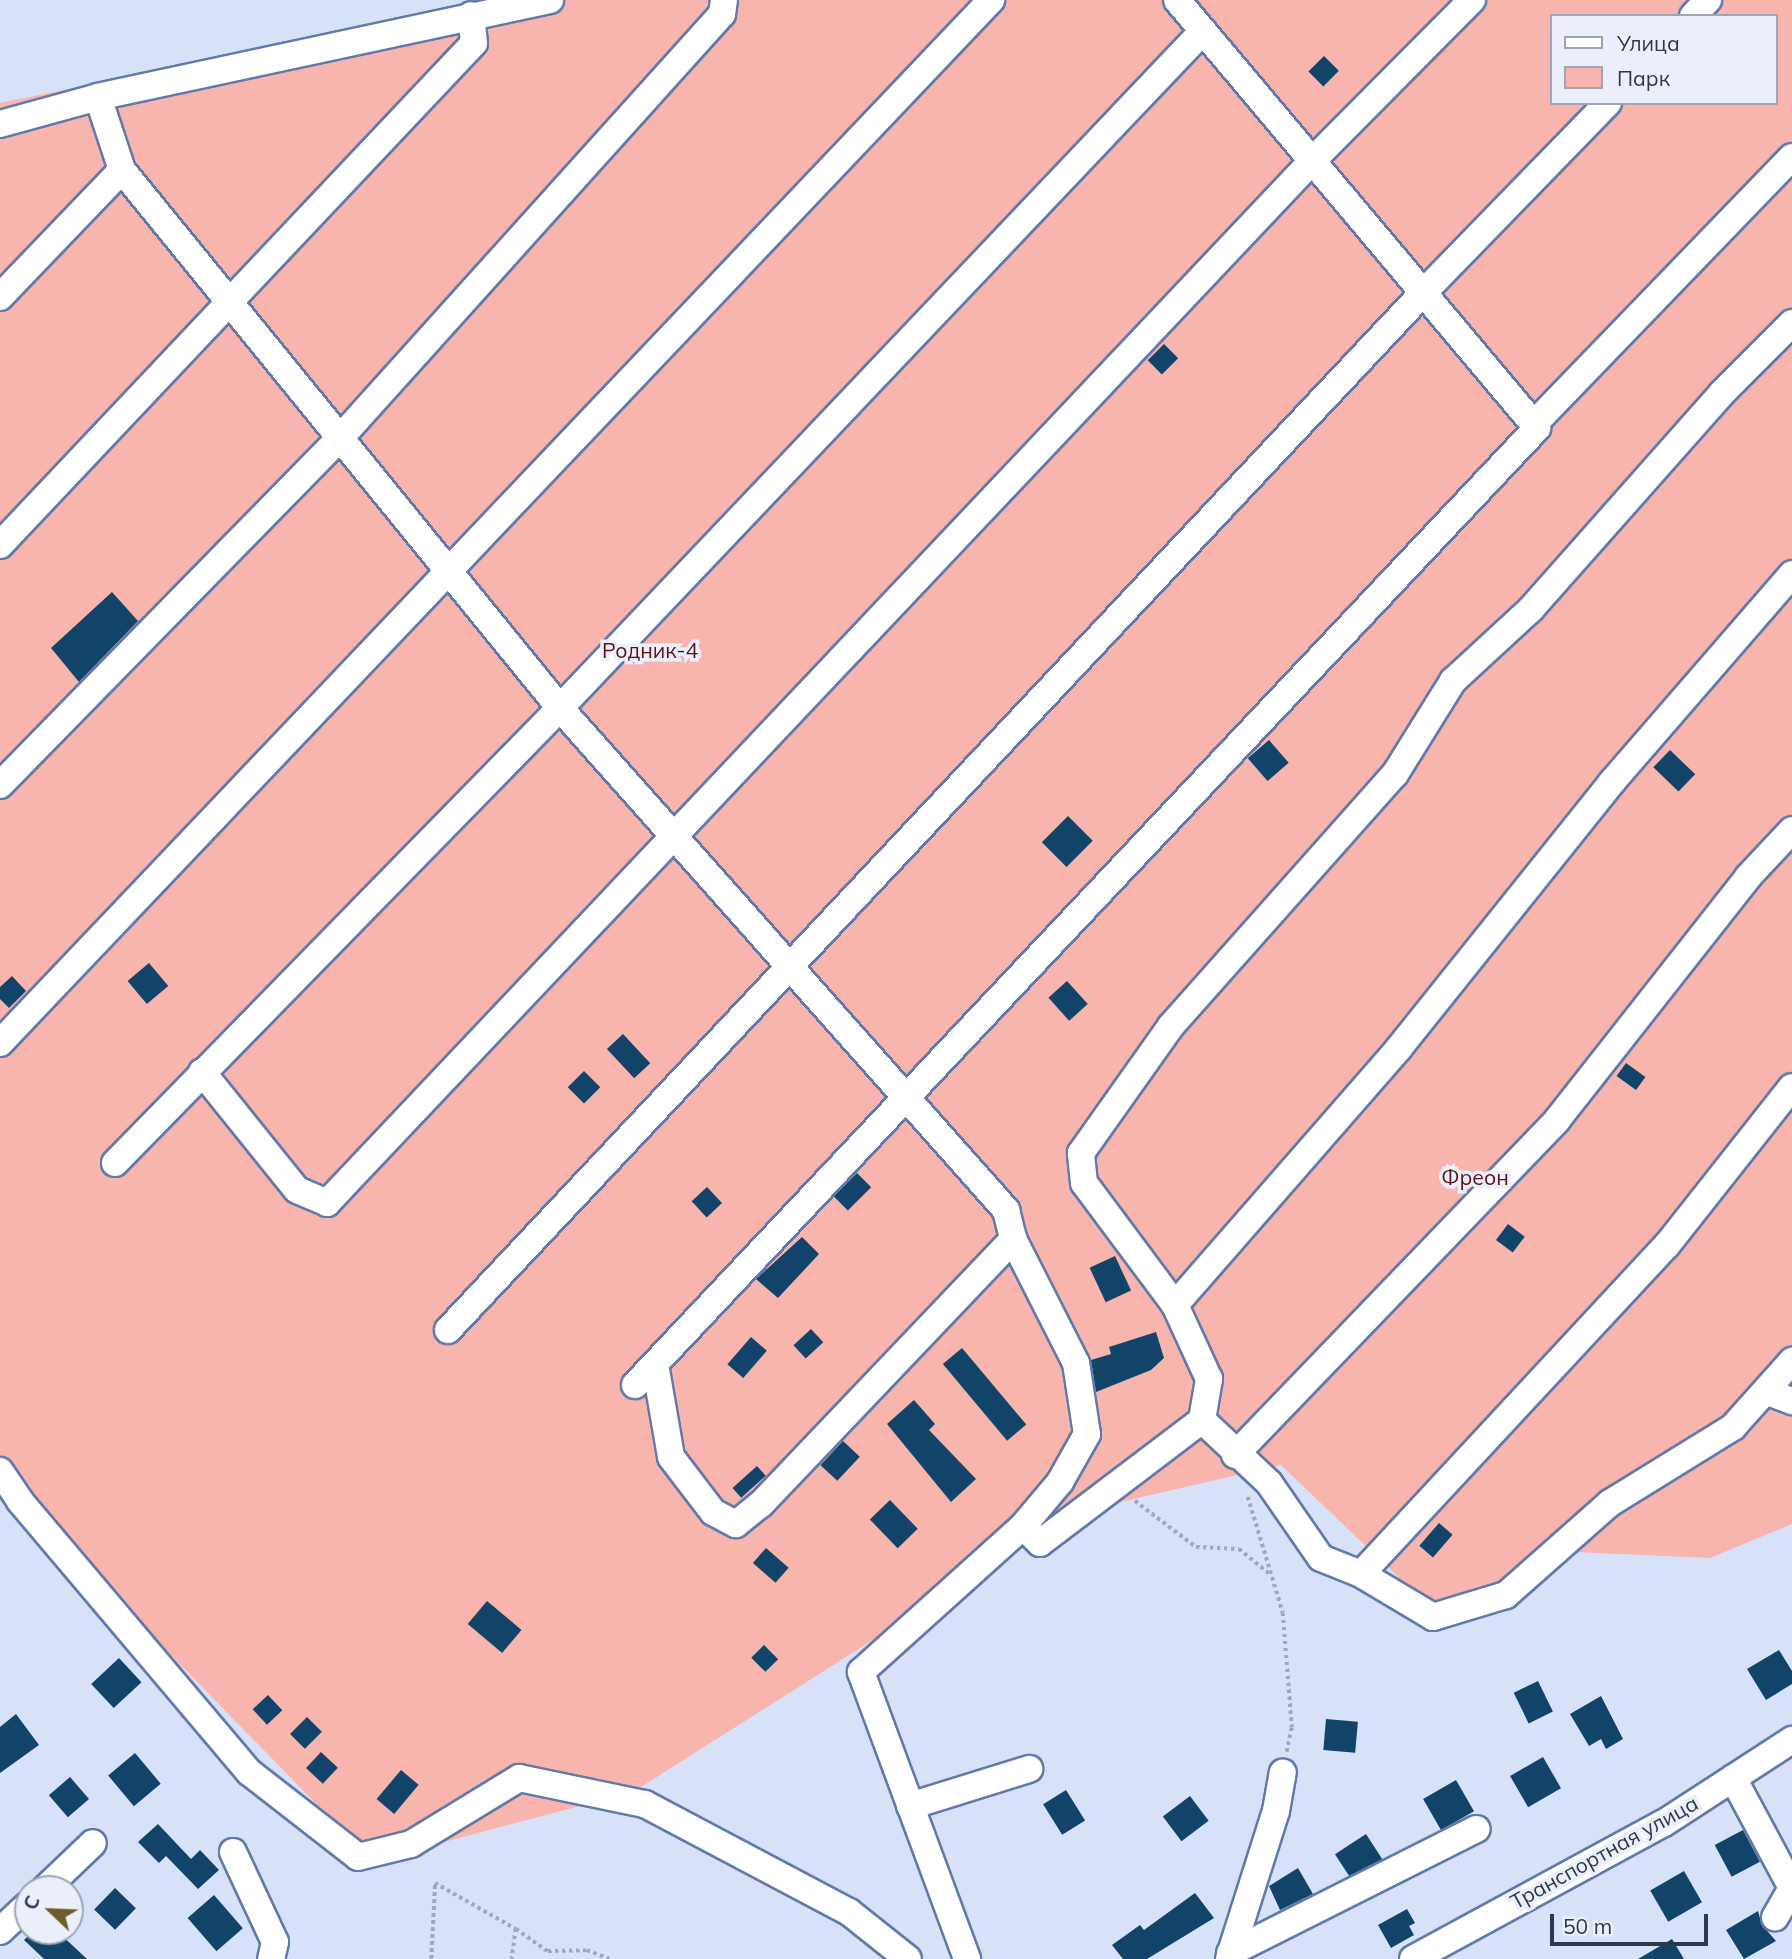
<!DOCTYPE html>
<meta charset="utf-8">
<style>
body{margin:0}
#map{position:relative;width:1792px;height:1959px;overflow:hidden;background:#d7e2f8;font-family:Mulish,sans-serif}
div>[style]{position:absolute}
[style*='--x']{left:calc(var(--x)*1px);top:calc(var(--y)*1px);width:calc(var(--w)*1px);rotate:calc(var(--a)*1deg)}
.green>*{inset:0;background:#f7b5ae}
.building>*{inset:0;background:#12446a;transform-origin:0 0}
.path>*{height:3.5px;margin-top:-1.75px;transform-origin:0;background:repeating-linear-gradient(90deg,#9ea8be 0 3.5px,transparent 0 7px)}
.roads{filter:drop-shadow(2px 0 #6279ab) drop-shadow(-2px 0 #6279ab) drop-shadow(0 2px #6279ab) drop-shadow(0 -2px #6279ab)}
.minor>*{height:26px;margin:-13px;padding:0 13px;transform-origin:13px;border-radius:13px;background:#fff}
span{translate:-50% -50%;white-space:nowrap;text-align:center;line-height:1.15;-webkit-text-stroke:7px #eaeffa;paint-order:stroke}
.park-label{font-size:21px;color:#5c1213}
.street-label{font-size:21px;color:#2d374d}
.legend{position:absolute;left:1550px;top:14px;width:228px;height:91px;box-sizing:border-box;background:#eaeffa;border:2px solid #9ea5b5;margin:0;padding:9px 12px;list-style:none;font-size:21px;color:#2d374d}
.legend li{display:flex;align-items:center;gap:14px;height:35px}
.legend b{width:35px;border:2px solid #9ea5b5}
.north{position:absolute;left:14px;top:1875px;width:70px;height:70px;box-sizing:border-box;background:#eaeffa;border:2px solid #9ea5b5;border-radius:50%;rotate:293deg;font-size:19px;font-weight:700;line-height:28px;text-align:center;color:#2d374d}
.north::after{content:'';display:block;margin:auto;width:24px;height:32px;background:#705b2a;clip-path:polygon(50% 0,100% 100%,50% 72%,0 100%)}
.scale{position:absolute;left:1550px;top:1914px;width:158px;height:32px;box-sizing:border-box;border:4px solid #2d374d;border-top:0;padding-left:9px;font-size:21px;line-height:24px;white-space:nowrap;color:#2d374d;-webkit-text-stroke:5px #eaeffa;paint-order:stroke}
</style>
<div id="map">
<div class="green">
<div style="clip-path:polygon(evenodd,502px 0,1792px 0,1792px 1524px,1710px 1558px,1575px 1552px,1510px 1610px,1445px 1622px,1281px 1465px,1073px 1513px,633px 1792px,372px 1861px,5px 1485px,0 1475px,0 103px,502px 0,1552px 16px,1776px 16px,1776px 103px,1552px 103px,1552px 16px)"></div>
</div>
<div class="building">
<div style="left:1324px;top:56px;width:21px;height:22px;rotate:45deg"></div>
<div style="left:1164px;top:344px;width:20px;height:23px;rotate:45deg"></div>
<div style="clip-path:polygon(112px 592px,138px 621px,79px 682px,51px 648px)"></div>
<div style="left:1269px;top:740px;width:30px;height:28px;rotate:49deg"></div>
<div style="left:1670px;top:750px;width:35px;height:24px;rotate:44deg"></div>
<div style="left:1068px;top:816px;width:35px;height:37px;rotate:45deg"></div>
<div style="left:149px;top:963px;width:30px;height:28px;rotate:50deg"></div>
<div style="clip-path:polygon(12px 976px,26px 991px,9px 1008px,0 999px,0 987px)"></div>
<div style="left:1067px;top:981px;width:31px;height:25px;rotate:48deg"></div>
<div style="left:623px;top:1034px;width:40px;height:22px;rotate:47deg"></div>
<div style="left:1626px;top:1063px;width:24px;height:16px;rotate:36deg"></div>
<div style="left:584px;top:1071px;width:23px;height:23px;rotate:45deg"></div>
<div style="left:857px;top:1173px;width:20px;height:33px;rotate:45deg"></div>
<div style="left:707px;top:1187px;width:22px;height:21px;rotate:47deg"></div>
<div style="left:1508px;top:1224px;width:21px;height:20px;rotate:37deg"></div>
<div style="clip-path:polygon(802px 1237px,819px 1254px,778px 1298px,756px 1279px)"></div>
<div style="left:1115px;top:1256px;width:38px;height:28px;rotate:65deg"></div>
<div style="left:811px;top:1329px;width:18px;height:24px;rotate:47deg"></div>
<div style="clip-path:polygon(1156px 1332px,1164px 1358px,1151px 1370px,1096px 1392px,1091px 1360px,1111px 1354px,1109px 1347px)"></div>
<div style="left:751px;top:1337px;width:21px;height:36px;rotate:41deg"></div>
<div style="left:962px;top:1348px;width:100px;height:25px;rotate:50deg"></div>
<div style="clip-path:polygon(914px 1400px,935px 1424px,929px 1430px,976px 1479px,951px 1502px,887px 1424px)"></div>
<div style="left:843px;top:1441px;width:23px;height:33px;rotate:43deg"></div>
<div style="left:757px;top:1466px;width:13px;height:33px;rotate:48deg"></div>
<div style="left:890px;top:1500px;width:40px;height:28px;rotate:46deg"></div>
<div style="left:1439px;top:1523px;width:18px;height:30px;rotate:41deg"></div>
<div style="left:766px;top:1548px;width:30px;height:20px;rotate:41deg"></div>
<div style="left:487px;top:1601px;width:45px;height:30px;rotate:40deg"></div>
<div style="left:764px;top:1645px;width:20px;height:18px;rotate:45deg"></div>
<div style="clip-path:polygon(1779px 1650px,1792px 1671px,1792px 1684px,1766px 1700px,1747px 1669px)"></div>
<div style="left:119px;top:1658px;width:33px;height:38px;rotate:47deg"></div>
<div style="left:1538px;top:1681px;width:34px;height:27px;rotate:64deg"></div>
<div style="left:268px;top:1695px;width:21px;height:21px;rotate:47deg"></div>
<div style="clip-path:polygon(1601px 1696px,1623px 1739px,1606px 1749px,1601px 1739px,1589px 1746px,1570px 1714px)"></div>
<div style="clip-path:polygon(16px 1714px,39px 1745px,0 1773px,0 1727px)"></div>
<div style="left:307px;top:1717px;width:21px;height:24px;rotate:45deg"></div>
<div style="left:1326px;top:1719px;width:32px;height:31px;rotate:5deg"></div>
<div style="left:321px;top:1752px;width:23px;height:22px;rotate:43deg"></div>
<div style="left:135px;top:1753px;width:40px;height:35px;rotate:50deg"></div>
<div style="left:1543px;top:1757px;width:36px;height:38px;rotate:60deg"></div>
<div style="left:401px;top:1770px;width:23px;height:38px;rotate:40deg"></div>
<div style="left:70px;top:1777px;width:29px;height:28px;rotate:49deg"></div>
<div style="left:1456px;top:1780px;width:36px;height:38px;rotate:60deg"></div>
<div style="left:1066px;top:1790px;width:36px;height:27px;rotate:58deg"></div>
<div style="left:1190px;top:1796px;width:31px;height:34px;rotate:53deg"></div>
<div style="clip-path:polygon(158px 1824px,191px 1859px,200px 1850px,219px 1870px,198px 1889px,166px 1856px,159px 1863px,138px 1842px)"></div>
<div style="left:1743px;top:1830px;width:36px;height:32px;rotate:62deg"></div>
<div style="left:1366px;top:1834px;width:30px;height:37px;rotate:57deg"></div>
<div style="clip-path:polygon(1298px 1868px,1313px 1894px,1280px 1910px,1269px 1886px)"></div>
<div style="left:1684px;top:1871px;width:36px;height:39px;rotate:60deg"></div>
<div style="left:115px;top:1888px;width:29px;height:30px;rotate:44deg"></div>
<div style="clip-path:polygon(1195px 1893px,1214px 1918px,1147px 1959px,1123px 1959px,1112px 1945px,1140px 1925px,1144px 1930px)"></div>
<div style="left:214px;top:1895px;width:44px;height:35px;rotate:49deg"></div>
<div style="clip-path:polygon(1407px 1909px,1415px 1923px,1409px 1926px,1414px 1935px,1391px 1948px,1378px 1925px)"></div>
<div style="clip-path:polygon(1758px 1911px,1762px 1925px,1776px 1941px,1744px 1959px,1726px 1930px)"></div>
<div style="clip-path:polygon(33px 1931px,57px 1931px,87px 1959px,44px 1959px,24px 1940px)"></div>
<div style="clip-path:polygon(1672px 1939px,1684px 1959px,1638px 1959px)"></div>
</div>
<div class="path">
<div style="--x:1248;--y:1497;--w:121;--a:73.2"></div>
<div style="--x:1283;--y:1613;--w:115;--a:85.5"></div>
<div style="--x:1292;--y:1728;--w:25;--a:102"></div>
<div style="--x:1135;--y:1501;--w:76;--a:37"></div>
<div style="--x:1196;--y:1547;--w:43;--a:2.7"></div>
<div style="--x:1239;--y:1549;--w:41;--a:39.1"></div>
<div style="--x:516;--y:1929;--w:39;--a:35"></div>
<div style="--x:548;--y:1951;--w:39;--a:-1"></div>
<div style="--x:587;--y:1950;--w:24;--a:22"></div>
<div style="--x:431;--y:1959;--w:76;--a:-87"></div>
<div style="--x:435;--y:1883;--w:93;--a:29.6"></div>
<div style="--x:516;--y:1929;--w:30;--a:98"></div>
</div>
<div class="roads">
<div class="minor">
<div style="--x:550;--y:0;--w:462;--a:167.9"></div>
<div style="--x:98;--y:97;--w:77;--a:71.8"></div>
<div style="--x:122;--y:170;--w:694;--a:50.85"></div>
<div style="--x:560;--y:708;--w:672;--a:48.38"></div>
<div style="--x:1006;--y:1210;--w:30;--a:76"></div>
<div style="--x:1013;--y:1239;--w:139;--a:63.1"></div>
<div style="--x:1076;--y:1363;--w:72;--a:81.2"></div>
<div style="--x:1087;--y:1434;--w:55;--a:119.4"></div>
<div style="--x:1060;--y:1482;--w:57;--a:130.1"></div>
<div style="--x:1023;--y:1526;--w:218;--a:138"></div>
<div style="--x:861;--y:1672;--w:306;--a:69.7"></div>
<div style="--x:1693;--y:16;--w:22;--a:-47"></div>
<div style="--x:0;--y:124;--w:102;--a:-15.4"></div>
<div style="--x:0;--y:297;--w:176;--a:-46.2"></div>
<div style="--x:1534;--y:424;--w:371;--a:-46"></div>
<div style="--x:0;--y:545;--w:690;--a:-46.64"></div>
<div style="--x:474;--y:43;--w:28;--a:-96"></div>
<div style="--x:0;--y:785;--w:489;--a:-45.6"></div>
<div style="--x:342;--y:436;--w:568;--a:-48"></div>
<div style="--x:722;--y:14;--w:14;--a:-82"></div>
<div style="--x:0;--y:1043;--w:1439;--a:-46.46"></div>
<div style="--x:202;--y:1072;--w:151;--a:51.2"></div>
<div style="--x:297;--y:1190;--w:33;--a:23"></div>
<div style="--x:327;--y:1203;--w:1434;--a:-46.61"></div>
<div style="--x:1312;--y:161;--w:227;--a:-45.2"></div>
<div style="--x:115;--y:1163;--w:636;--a:-45.64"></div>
<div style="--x:560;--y:708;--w:934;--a:-46.48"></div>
<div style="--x:1175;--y:1305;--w:341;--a:-48.9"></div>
<div style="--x:1399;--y:1048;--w:341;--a:-51.3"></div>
<div style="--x:1612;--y:782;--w:275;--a:-49.1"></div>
<div style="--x:448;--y:1330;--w:1423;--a:-46.77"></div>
<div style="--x:1423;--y:293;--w:265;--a:-45.8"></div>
<div style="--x:655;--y:1364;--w:94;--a:80.2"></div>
<div style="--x:671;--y:1457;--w:69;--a:52.6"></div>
<div style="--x:713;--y:1512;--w:26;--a:28"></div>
<div style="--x:736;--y:1524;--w:32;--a:-39"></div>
<div style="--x:761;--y:1504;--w:366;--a:-46.4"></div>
<div style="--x:635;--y:1385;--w:1315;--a:-46.69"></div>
<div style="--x:1537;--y:428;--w:559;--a:-130.07"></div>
<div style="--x:1768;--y:1392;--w:26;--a:21"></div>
<div style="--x:1202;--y:1420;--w:92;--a:43.2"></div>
<div style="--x:1269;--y:1483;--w:91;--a:55.3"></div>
<div style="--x:1321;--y:1558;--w:43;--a:21.8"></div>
<div style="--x:1361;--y:1574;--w:449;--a:-47.1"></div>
<div style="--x:1667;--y:1245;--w:201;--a:-51.7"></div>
<div style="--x:1235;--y:1455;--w:465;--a:-46.1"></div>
<div style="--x:1557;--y:1120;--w:309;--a:-51.8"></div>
<div style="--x:1748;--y:877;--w:64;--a:-46.9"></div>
<div style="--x:0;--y:1471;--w:36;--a:56"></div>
<div style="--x:20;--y:1501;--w:355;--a:49.8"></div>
<div style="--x:249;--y:1772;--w:138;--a:37.9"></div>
<div style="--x:358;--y:1857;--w:55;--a:-13.8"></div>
<div style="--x:411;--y:1844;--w:127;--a:-31.4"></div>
<div style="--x:519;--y:1778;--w:129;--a:11.7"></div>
<div style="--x:645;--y:1804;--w:231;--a:27.9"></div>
<div style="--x:849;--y:1912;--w:75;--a:38.5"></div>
<div style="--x:1023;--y:1526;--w:24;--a:45"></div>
<div style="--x:1040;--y:1543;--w:203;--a:-37.2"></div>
<div style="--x:1202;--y:1420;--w:42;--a:-80.3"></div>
<div style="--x:1209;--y:1379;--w:81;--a:-114.7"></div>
<div style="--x:1175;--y:1305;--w:152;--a:-126.7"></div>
<div style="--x:1084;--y:1183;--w:30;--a:-96"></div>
<div style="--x:1081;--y:1153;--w:156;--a:-54.7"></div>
<div style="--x:1171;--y:1026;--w:337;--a:-48.4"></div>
<div style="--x:1395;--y:774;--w:110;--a:-58.1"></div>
<div style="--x:1453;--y:681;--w:106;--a:-42.7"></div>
<div style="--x:1531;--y:609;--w:288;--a:-48.5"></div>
<div style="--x:1722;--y:393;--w:99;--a:-45"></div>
<div style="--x:1361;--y:1574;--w:84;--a:30.8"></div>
<div style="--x:1433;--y:1617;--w:76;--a:-16.8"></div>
<div style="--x:1506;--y:1595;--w:139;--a:-41.5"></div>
<div style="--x:1610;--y:1503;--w:145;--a:-31.7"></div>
<div style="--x:1733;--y:1427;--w:89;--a:-48.2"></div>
<div style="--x:1733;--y:1778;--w:125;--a:61.8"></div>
<div style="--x:1792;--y:1888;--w:34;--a:120"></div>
<div style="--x:910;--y:1806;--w:125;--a:-17.3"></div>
<div style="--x:233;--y:1852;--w:99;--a:65"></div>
<div style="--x:275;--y:1942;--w:17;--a:103"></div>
<div style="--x:45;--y:1889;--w:66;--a:-43.8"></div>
<div style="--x:0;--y:1931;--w:38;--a:-43"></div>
<div style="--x:1230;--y:1953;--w:276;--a:-26.7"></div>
<div style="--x:1229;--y:1959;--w:155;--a:-72.4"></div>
<div style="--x:1276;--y:1811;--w:39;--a:-80"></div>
<div style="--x:1413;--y:1959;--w:285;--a:-28.5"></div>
<div style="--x:1664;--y:1823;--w:153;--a:-33"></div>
</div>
</div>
<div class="park-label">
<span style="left:650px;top:650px">Родник-4</span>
<span style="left:1475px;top:1177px">Фреон</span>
</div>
<div class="street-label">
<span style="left:1604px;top:1852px;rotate:-29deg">Транспортная улица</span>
</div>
<ul class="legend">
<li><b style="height:9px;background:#fff"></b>Улица</li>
<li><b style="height:19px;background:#f7b5ae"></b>Парк</li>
</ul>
<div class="north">С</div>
<div class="scale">50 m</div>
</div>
